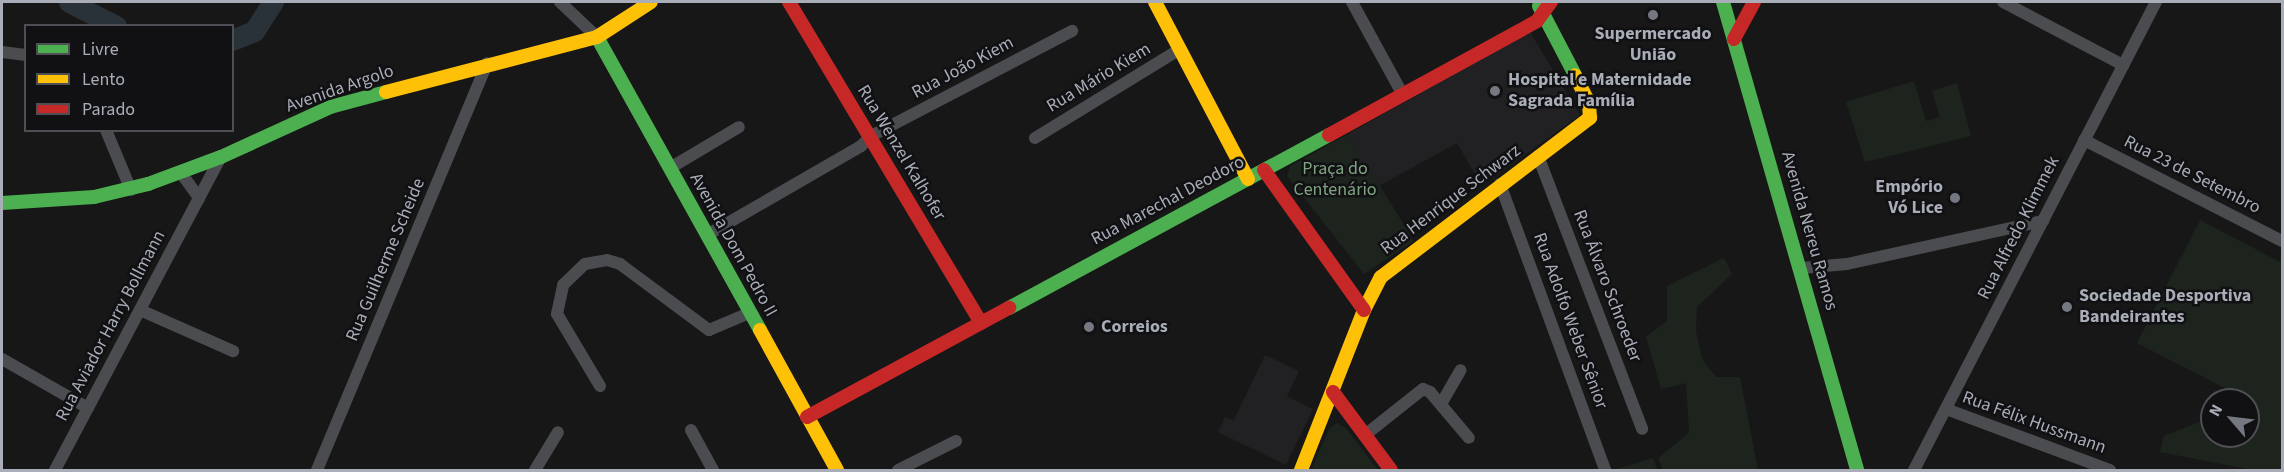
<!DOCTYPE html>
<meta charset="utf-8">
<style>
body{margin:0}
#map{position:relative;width:2284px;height:472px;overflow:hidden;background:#171717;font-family:"Source Sans 3",sans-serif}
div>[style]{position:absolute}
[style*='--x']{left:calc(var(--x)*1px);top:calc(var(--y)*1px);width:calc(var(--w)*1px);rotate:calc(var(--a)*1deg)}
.built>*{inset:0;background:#212123}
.green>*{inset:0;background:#1d241e}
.river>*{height:21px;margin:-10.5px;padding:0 10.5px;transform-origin:10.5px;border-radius:10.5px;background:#2a3239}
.street>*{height:12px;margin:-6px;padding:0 6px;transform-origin:6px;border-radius:6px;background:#4b4c50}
.fast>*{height:14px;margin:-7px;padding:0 7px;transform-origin:7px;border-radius:7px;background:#4caf50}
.slow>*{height:14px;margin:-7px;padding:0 7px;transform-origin:7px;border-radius:7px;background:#ffc107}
.jam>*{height:14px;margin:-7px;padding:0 7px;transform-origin:7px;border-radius:7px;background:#c62828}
.dots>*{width:16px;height:16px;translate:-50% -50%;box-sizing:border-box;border:3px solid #111113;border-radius:50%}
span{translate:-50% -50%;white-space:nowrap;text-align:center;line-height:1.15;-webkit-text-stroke:5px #111113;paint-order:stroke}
.poi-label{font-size:18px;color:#a8adb8;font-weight:700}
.left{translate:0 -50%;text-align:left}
.right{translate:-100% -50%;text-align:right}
.street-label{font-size:18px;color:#a8adb8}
.park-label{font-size:18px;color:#7fa381}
.frame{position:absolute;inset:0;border:3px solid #a8adb8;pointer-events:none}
.legend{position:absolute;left:24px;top:24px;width:210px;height:108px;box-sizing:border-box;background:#111113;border:2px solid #4d4f55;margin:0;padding:8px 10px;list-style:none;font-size:18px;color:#a8adb8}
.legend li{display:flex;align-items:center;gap:12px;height:30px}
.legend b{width:30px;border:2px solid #4d4f55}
.north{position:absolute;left:2200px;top:388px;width:60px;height:60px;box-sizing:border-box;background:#111113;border:2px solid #4d4f55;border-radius:50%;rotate:298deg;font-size:16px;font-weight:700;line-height:24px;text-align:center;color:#a8adb8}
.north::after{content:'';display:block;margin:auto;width:21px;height:27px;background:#757880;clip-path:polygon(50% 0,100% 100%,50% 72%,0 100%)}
</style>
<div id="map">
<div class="built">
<div style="clip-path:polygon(1530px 32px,1580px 115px,1482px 186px,1457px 143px,1377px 187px,1348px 134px)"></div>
<div style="clip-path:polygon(1265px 355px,1299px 371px,1287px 396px,1313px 409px,1286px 465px,1218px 432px,1225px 417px,1234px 420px)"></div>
</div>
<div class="green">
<div style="clip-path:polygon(1914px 81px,1926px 121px,1940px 117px,1932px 91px,1957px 83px,1971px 136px,1865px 162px,1846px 102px)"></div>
<div style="clip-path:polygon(1348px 134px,1414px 241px,1364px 274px,1287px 176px,1290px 166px)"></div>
<div style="clip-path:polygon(2200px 220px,2282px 263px,2282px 470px,2252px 470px,2160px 452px,2164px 436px,2212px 417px,2212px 436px,2248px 436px,2250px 401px,2137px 343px)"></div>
<div style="clip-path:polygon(1724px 258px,1732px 274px,1697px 307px,1696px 331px,1702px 359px,1716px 377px,1740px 377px,1758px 470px,1663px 470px,1658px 458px,1689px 433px,1686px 383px,1661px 389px,1646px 337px,1667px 321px,1667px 286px)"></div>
<div style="clip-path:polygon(1337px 423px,1346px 428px,1378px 470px,1311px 470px,1329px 429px)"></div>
<div style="clip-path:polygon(1653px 458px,1657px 470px,1614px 470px)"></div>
</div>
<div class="river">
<div style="--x:69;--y:2;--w:53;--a:27.1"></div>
<div style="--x:232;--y:40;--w:24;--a:-22"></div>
<div style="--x:254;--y:31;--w:35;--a:-57"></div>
</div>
<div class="street">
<div style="--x:560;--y:2;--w:51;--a:43.4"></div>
<div style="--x:1352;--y:2;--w:106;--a:61.3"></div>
<div style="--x:2003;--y:2;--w:136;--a:27.7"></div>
<div style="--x:2;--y:52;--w:24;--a:7"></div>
<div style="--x:106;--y:130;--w:65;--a:67.4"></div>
<div style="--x:1035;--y:138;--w:170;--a:-31.5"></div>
<div style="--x:2084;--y:140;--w:222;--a:27"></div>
<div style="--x:1538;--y:156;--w:292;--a:69.1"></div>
<div style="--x:670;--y:168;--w:80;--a:-30.7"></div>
<div style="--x:181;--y:173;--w:31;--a:54"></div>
<div style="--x:1500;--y:184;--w:305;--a:69.8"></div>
<div style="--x:707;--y:235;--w:178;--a:-30"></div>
<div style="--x:861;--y:146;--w:14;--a:-45"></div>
<div style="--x:871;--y:136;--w:227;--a:-27.6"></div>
<div style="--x:1802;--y:268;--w:45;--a:-5.1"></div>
<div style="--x:1847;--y:264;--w:201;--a:-12.4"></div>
<div style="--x:140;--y:310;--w:102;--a:23.8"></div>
<div style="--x:2;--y:359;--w:99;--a:29.7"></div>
<div style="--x:600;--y:386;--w:84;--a:-120.8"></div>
<div style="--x:557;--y:314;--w:30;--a:-78"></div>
<div style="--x:563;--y:285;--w:30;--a:-44"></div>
<div style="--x:585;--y:264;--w:22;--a:-10"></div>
<div style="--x:607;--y:260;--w:14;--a:17"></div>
<div style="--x:620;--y:264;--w:111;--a:36.6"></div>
<div style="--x:709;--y:330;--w:43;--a:-23"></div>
<div style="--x:1441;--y:404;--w:39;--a:-60"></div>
<div style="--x:1946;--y:409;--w:175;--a:20.4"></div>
<div style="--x:691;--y:430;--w:46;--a:61.2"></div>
<div style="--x:1365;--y:435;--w:74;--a:-38.4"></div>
<div style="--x:1423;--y:389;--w:8;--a:23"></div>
<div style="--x:1430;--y:392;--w:60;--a:49.7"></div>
<div style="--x:55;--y:470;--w:354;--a:-62.1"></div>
<div style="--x:317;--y:470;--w:441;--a:-67.3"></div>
<div style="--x:535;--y:470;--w:44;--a:-58.8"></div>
<div style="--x:898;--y:470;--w:65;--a:-26.6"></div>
<div style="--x:1914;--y:470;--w:527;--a:-62.66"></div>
</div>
<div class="fast">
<div style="--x:1723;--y:2;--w:487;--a:74"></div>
<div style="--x:1539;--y:6;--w:78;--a:62.4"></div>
<div style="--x:597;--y:37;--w:335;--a:60.9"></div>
<div style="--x:2;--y:203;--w:92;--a:-3.7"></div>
<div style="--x:94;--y:197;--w:56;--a:-13.5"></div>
<div style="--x:148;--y:184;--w:78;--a:-20.3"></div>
<div style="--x:221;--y:157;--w:120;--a:-24.6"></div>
<div style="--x:330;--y:107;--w:58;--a:-15"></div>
<div style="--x:1009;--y:308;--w:364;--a:-28.4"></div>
</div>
<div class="slow">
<div style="--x:1155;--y:2;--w:200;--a:62.3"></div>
<div style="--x:386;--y:92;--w:218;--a:-14.6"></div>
<div style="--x:597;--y:37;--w:64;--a:-32.9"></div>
<div style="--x:760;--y:330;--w:160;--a:61.2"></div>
<div style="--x:1301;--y:470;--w:172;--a:-68.5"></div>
<div style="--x:1364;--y:310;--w:37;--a:-63"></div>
<div style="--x:1381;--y:277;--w:263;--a:-37.3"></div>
<div style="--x:1590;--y:118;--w:15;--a:-94"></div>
<div style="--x:1589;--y:103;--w:31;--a:-117"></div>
</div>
<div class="jam">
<div style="--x:789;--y:2;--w:374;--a:59.1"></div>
<div style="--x:1734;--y:39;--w:42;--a:-61.6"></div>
<div style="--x:1329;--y:135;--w:237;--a:-28.7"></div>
<div style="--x:1537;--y:21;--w:24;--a:-54"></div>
<div style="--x:1264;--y:170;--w:172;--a:54.5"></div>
<div style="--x:1333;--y:392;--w:97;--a:53.4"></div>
<div style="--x:807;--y:417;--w:230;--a:-28.4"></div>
</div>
<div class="dots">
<div style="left:1653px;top:15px;background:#757880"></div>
<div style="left:1495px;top:91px;background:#757880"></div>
<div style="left:1955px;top:198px;background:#757880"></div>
<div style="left:2067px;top:307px;background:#757880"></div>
<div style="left:1089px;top:327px;background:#757880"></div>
</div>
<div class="poi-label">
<span style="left:1653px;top:45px">Supermercado<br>União</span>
<span class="left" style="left:1508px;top:91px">Hospital e Maternidade<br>Sagrada Família</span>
<span class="right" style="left:1943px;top:198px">Empório<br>Vó Lice</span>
<span class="left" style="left:2079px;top:307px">Sociedade Desportiva<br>Bandeirantes</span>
<span class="left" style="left:1101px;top:327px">Correios</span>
</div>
<div class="street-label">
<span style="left:963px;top:68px;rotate:-28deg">Rua João Kiem</span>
<span style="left:1099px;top:78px;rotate:-31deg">Rua Mário Kiem</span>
<span style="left:340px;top:89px;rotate:-19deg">Avenida Argolo</span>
<span style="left:901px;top:153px;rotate:59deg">Rua Wenzel Kalhofer</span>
<span style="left:2192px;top:175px;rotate:27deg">Rua 23 de Setembro</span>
<span style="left:1451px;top:200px;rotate:-37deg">Rua Henrique Schwarz</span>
<span style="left:1168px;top:201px;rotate:-28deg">Rua Marechal Deodoro</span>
<span style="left:2019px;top:228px;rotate:-63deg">Rua Alfredo Klimmek</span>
<span style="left:1809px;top:231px;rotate:74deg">Avenida Nereu Ramos</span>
<span style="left:733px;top:245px;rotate:61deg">Avenida Dom Pedro II</span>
<span style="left:386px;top:260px;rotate:-67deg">Rua Guilherme Scheide</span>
<span style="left:1607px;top:286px;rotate:69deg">Rua Álvaro Schroeder</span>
<span style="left:1570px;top:321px;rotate:70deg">Rua Adolfo Weber Sênior</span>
<span style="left:111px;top:326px;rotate:-62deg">Rua Aviador Harry Bollmann</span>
<span style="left:2034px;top:423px;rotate:20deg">Rua Félix Hussmann</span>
</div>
<div class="park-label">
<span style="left:1335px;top:180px">Praça do<br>Centenário</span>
</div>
<div class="frame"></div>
<ul class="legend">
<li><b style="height:8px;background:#4caf50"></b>Livre</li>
<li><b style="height:8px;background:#ffc107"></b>Lento</li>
<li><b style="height:8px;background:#c62828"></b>Parado</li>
</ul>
<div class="north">N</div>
</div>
